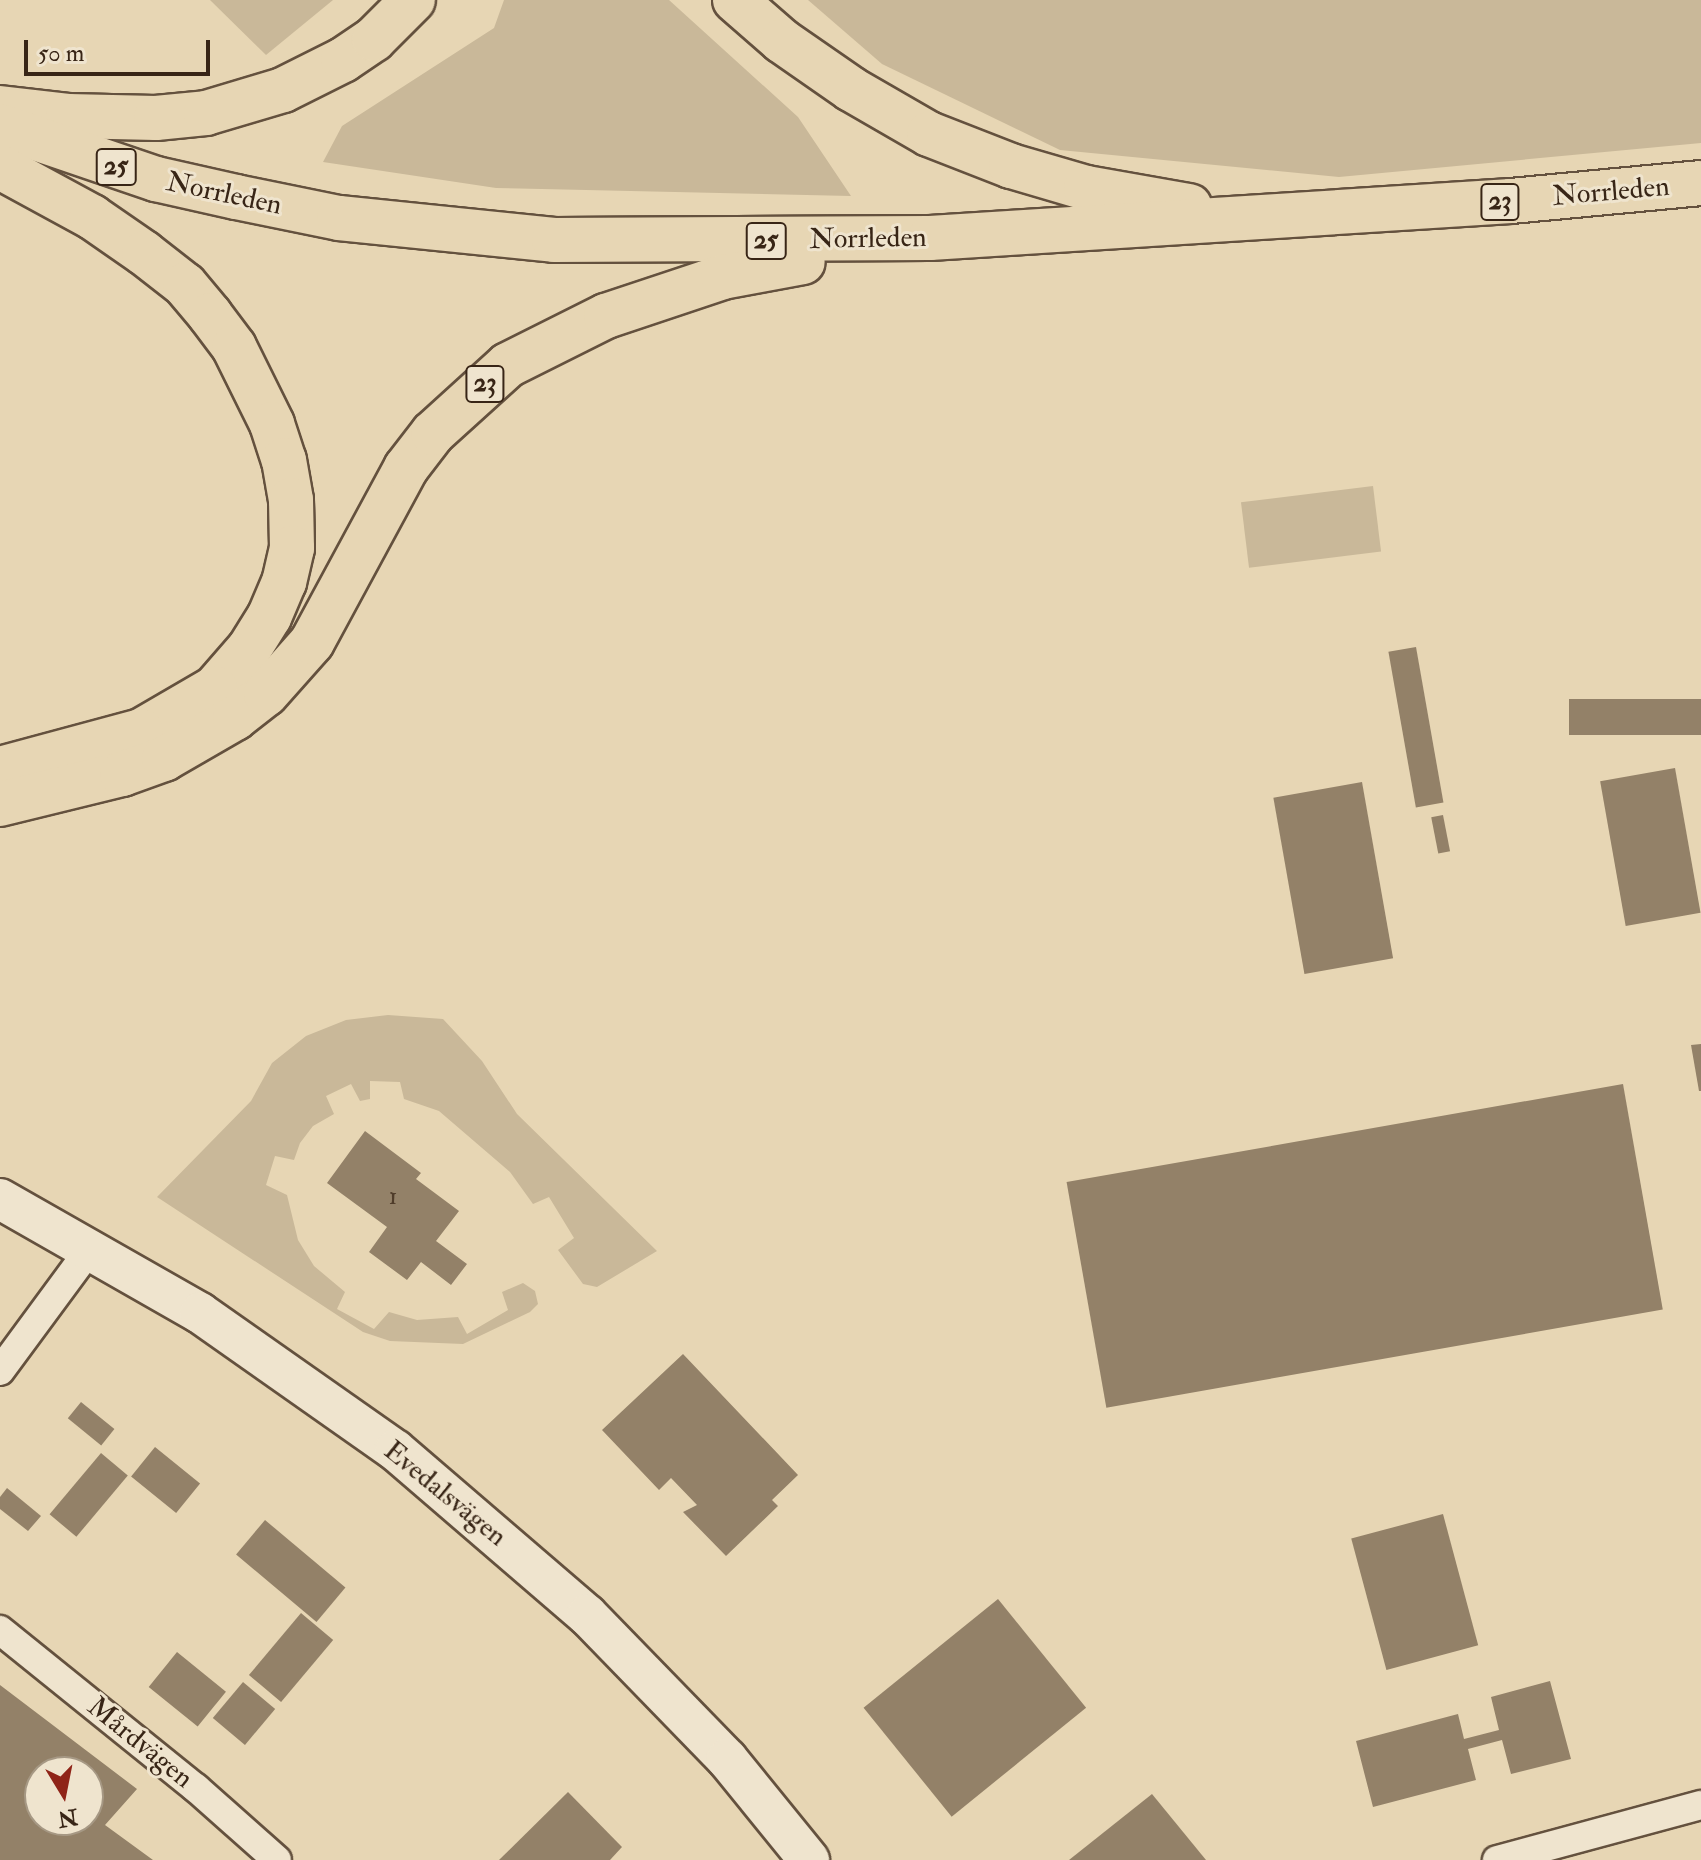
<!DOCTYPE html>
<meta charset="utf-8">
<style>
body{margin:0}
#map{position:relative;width:1701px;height:1860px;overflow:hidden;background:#e7d6b4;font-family:"IM FELL Double Pica",serif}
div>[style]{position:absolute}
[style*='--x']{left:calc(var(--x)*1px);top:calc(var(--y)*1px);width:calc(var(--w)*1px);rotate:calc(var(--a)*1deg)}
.green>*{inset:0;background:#c9b899;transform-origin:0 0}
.building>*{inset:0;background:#938168;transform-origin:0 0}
.roads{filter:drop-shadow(2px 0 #64513e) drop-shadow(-2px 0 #64513e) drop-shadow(0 2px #64513e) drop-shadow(0 -2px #64513e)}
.street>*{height:28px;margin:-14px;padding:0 14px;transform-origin:14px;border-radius:14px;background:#efe4ce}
.secondary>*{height:40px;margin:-20px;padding:0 20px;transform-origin:20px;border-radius:20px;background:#efe4ce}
.highway>*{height:44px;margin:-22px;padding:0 22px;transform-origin:22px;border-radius:22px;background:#e7d6b4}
span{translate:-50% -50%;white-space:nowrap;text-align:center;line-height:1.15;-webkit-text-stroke:6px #efe4ce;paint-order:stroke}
.number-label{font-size:24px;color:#4f3c2a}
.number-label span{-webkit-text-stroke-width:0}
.shield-label span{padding:2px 6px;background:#efe4ce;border:2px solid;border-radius:6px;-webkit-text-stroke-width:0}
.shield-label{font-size:26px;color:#382516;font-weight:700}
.street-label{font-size:28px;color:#382516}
.north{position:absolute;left:24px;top:1756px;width:80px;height:80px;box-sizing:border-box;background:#efe4ce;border:2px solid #a69884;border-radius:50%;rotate:170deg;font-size:22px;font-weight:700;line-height:32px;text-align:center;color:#382516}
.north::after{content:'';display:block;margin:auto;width:28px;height:36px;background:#8f2418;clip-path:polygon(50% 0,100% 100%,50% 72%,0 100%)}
.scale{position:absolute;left:24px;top:40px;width:186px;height:36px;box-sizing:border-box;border:4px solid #382516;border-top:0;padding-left:10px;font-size:24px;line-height:28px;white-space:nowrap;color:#382516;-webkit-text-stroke:6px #efe4ce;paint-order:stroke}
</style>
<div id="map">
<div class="green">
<div style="clip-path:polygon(210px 0,333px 0,266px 55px)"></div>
<div style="clip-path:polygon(504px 0,669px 0,798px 117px,851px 196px,496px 188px,323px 162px,342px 126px,494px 28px)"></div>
<div style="clip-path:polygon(808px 0,1701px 0,1701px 143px,1339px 177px,1060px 150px,882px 64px)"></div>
<div style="left:1373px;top:486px;width:66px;height:133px;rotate:83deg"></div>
<div style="clip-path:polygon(388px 1015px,443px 1019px,482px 1061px,517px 1114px,657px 1251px,597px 1287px,583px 1284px,558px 1250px,574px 1238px,549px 1197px,533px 1204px,510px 1172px,439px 1111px,404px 1099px,400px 1082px,370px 1081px,370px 1099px,360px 1101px,351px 1084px,326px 1096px,334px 1114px,313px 1126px,300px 1143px,294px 1160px,275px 1156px,266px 1185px,287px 1195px,298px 1240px,314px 1266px,345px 1292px,337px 1309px,374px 1329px,389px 1312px,417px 1320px,458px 1317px,467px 1334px,508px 1310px,502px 1292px,523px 1283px,535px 1291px,538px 1304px,530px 1312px,463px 1344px,390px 1341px,363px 1332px,157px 1197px,251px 1101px,272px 1063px,306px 1036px,346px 1020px)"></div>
</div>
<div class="building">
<div style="left:1416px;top:647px;width:158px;height:28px;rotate:80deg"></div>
<div style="left:1701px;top:699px;width:36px;height:132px;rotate:90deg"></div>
<div style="left:1675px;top:768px;width:147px;height:76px;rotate:80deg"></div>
<div style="left:1362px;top:782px;width:179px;height:90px;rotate:80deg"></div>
<div style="left:1443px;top:815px;width:37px;height:12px;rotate:79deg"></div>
<div style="clip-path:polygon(1701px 1044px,1701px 1091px,1699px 1091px,1691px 1045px)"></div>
<div style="left:1623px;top:1084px;width:229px;height:565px;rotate:80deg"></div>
<div style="clip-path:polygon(365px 1131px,421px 1173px,416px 1179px,459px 1211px,436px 1241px,467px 1264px,451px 1285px,421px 1262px,407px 1280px,369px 1252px,387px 1227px,327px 1183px)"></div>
<div style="clip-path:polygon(683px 1354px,798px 1475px,772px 1500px,778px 1506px,726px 1556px,683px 1512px,697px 1505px,671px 1478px,659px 1490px,602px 1430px)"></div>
<div style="left:81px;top:1402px;width:43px;height:21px;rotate:39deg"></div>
<div style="left:155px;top:1447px;width:58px;height:38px;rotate:39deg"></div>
<div style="left:101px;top:1453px;width:35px;height:80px;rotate:40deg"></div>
<div style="clip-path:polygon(7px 1488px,41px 1516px,28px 1531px,0 1509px,0 1497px)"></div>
<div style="left:1443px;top:1514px;width:136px;height:95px;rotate:75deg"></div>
<div style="left:265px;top:1520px;width:105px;height:45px;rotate:40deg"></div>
<div style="left:998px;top:1599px;width:140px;height:173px;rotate:51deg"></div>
<div style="left:301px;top:1613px;width:42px;height:81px;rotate:40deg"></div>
<div style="left:177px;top:1652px;width:63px;height:45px;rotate:39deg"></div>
<div style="clip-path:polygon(1550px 1681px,1571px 1759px,1511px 1774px,1502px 1740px,1468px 1749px,1476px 1780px,1373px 1807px,1356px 1741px,1458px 1714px,1464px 1739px,1499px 1730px,1491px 1697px)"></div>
<div style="left:243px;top:1682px;width:42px;height:47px;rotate:40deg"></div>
<div style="clip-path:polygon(evenodd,0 1685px,137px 1789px,105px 1825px,153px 1860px,0 1860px,0 1685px,40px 1772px,88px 1772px,88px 1820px,40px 1820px,40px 1772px)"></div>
<div style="clip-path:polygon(568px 1792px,622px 1847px,610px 1860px,499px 1860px)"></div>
<div style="clip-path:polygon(1152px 1794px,1206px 1860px,1069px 1860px)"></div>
</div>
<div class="roads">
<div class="street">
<div style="--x:0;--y:1371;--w:152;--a:-53.6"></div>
<div style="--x:0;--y:1630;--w:252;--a:38.9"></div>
<div style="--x:196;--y:1788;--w:108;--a:41.6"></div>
<div style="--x:1497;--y:1860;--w:211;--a:-15.1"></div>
</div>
<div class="secondary">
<div style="--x:0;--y:1199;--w:230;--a:29.7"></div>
<div style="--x:200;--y:1313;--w:238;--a:35.1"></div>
<div style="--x:395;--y:1450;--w:253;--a:40.7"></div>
<div style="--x:587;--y:1615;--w:201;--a:45.8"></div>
<div style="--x:727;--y:1759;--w:130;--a:50.9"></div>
</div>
<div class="highway">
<div style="--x:735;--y:0;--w:62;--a:41.1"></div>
<div style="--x:782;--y:41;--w:84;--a:34.8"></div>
<div style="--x:851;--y:89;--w:90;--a:30"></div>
<div style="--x:929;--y:134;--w:88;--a:21.3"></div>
<div style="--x:1011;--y:166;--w:78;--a:16.3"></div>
<div style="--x:1086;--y:188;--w:105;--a:9.9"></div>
<div style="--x:0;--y:108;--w:68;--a:6.7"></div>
<div style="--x:68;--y:116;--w:88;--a:1.3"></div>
<div style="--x:156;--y:118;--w:50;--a:-5.7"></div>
<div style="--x:206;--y:113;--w:80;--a:-16.6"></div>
<div style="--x:283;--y:90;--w:67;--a:-26.6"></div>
<div style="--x:343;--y:60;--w:37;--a:-34"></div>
<div style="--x:374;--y:39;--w:55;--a:-45"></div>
<div style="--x:0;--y:126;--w:165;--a:18.8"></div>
<div style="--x:156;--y:179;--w:82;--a:12.7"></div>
<div style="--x:236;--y:197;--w:105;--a:11.5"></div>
<div style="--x:339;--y:218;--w:216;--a:5.8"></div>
<div style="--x:554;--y:240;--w:376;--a:-0.3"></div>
<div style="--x:930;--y:238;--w:582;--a:-3.64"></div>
<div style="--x:1511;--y:201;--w:191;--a:-5.4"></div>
<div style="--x:0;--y:167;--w:105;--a:28.5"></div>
<div style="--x:92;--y:217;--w:63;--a:34.7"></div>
<div style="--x:144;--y:253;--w:52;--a:38"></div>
<div style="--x:185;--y:285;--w:39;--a:50"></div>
<div style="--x:210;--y:315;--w:40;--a:53"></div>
<div style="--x:234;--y:347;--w:86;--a:63.7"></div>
<div style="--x:272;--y:424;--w:38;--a:72"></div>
<div style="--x:284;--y:460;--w:41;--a:80.1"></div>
<div style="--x:291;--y:500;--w:48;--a:88.8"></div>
<div style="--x:292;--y:548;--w:35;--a:103"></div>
<div style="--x:284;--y:582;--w:38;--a:113"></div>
<div style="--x:269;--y:617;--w:39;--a:122"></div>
<div style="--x:248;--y:650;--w:50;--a:131"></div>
<div style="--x:215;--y:688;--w:86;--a:149.8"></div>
<div style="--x:141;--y:731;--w:146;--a:164.9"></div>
<div style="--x:0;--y:804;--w:126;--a:-13.8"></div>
<div style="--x:122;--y:774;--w:45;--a:-19.7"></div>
<div style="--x:164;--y:759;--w:82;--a:-30"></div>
<div style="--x:235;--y:718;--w:39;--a:-38"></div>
<div style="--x:266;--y:694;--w:69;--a:-48.5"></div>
<div style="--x:312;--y:642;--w:198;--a:-61.6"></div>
<div style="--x:406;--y:468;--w:44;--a:-52.4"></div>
<div style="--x:433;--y:433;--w:101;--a:-42.2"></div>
<div style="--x:508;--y:365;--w:110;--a:-26.6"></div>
<div style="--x:606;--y:316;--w:123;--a:-18.4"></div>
<div style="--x:723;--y:277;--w:81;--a:-10.6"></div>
</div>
</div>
<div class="number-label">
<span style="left:393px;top:1197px">1</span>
</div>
<div class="shield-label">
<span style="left:116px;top:167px">25</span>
<span style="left:1500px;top:202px">23</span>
<span style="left:766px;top:241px">25</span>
<span style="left:485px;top:384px">23</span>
</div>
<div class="street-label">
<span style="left:1611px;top:192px;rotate:-5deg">Norrleden</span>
<span style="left:224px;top:194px;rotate:12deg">Norrleden</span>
<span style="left:868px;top:239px;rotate:-1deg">Norrleden</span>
<span style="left:445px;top:1494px;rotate:39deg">Evedalsvägen</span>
<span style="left:140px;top:1743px;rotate:39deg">Mårdvägen</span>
</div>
<div class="north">N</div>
<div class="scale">50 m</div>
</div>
